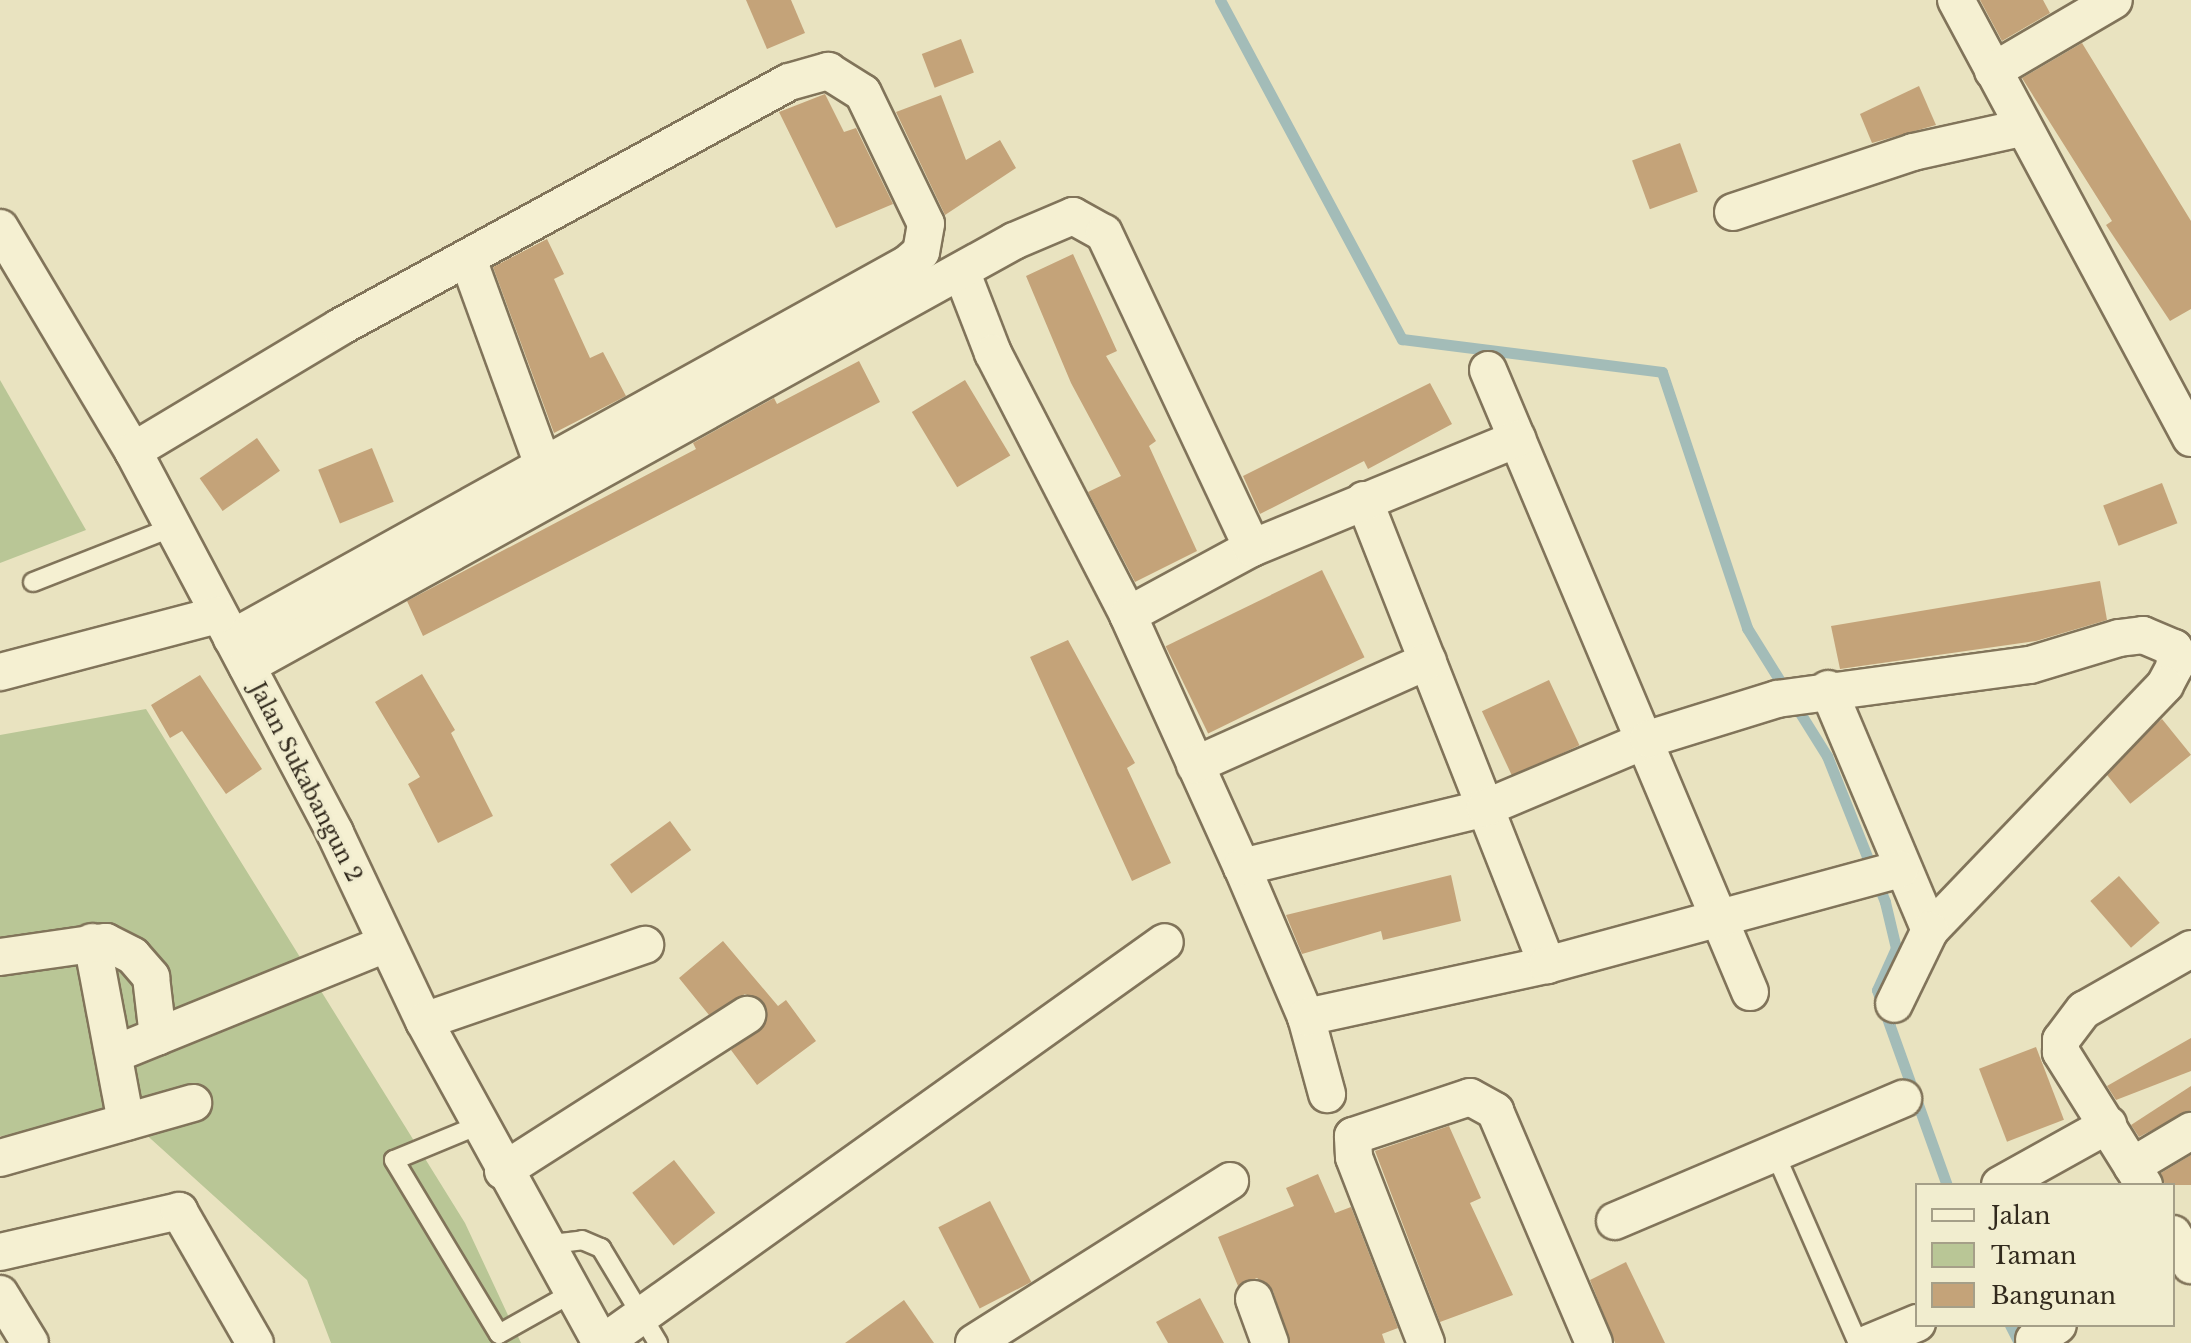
<!DOCTYPE html>
<style>
body{margin:0}
#map{position:relative;width:2191px;height:1343px;overflow:hidden;background:#e9e3c0;font-family:"Libre Baskerville",serif}
div>[style]{position:absolute}
[style*='--x']{left:calc(var(--x)*1px);top:calc(var(--y)*1px);width:calc(var(--w)*1px);rotate:calc(var(--a)*1deg)}
.green>*{inset:0;background:#b9c696}
.stream>*{height:11px;margin:-5.5px;padding:0 5.5px;transform-origin:5.5px;border-radius:5.5px;background:#a3bcb8}
.building>*{inset:0;background:#c4a379;transform-origin:0 0}
.roads{filter:drop-shadow(2px 0 #81745a) drop-shadow(-2px 0 #81745a) drop-shadow(0 2px #81745a) drop-shadow(0 -2px #81745a)}
.service>*{height:18px;margin:-9px;padding:0 9px;transform-origin:9px;border-radius:9px;background:#f5f0d2}
.minor>*{height:36px;margin:-18px;padding:0 18px;transform-origin:18px;border-radius:18px;background:#f5f0d2}
span{translate:-50% -50%;white-space:nowrap;text-align:center;line-height:1.15;-webkit-text-stroke:6px #f1edcf;paint-order:stroke}
.street-label{font-size:22px;color:#322a1d}
.legend{position:absolute;left:1915px;top:1183px;width:260px;height:144px;box-sizing:border-box;background:#f1edcf;border:2px solid #a59f88;margin:0;padding:10px 14px;list-style:none;font-size:24px;color:#322a1d}
.legend li{display:flex;align-items:center;gap:16px;height:40px}
.legend b{width:40px;border:2px solid #a59f88}
</style>
<div id="map">
<div class="green">
<div style="clip-path:polygon(0 380px,86px 530px,0 563px)"></div>
<div style="clip-path:polygon(146px 709px,465px 1223px,521px 1343px,331px 1343px,307px 1280px,141px 1130px,0 1136px,0 735px)"></div>
</div>
<div class="stream">
<div style="--x:1220;--y:0;--w:385;--a:61.8"></div>
<div style="--x:1402;--y:339;--w:262;--a:7.2"></div>
<div style="--x:1662;--y:372;--w:270;--a:71.6"></div>
<div style="--x:1747;--y:628;--w:151;--a:58"></div>
<div style="--x:1827;--y:756;--w:157;--a:68.3"></div>
<div style="--x:1885;--y:902;--w:47;--a:76.6"></div>
<div style="--x:1896;--y:948;--w:46;--a:114.3"></div>
<div style="--x:1877;--y:990;--w:207;--a:70.3"></div>
<div style="--x:2010;--y:1325;--w:20;--a:63"></div>
</div>
<div class="building">
<div style="clip-path:polygon(746px 0,791px 0,805px 33px,767px 49px)"></div>
<div style="clip-path:polygon(1980px 0,2043px 0,2050px 13px,2002px 41px)"></div>
<div style="left:961px;top:39px;width:36px;height:42px;rotate:69deg"></div>
<div style="clip-path:polygon(2082px 43px,2191px 221px,2191px 309px,2170px 321px,2106px 225px,2112px 221px,2022px 78px)"></div>
<div style="clip-path:polygon(1919px 86px,1936px 125px,1872px 143px,1860px 114px)"></div>
<div style="clip-path:polygon(825px 94px,844px 132px,856px 128px,893px 204px,836px 228px,779px 112px)"></div>
<div style="clip-path:polygon(941px 95px,966px 160px,1000px 140px,1016px 168px,945px 215px,896px 112px)"></div>
<div style="left:1680px;top:143px;width:52px;height:51px;rotate:70deg"></div>
<div style="clip-path:polygon(547px 239px,564px 274px,554px 279px,590px 358px,603px 352px,626px 396px,554px 433px,493px 267px)"></div>
<div style="clip-path:polygon(1073px 254px,1117px 351px,1106px 356px,1156px 441px,1149px 446px,1197px 551px,1135px 582px,1088px 492px,1121px 476px,1071px 383px,1026px 276px)"></div>
<div style="clip-path:polygon(859px 361px,880px 402px,423px 636px,407px 601px,696px 449px,693px 443px,774px 398px,777px 404px)"></div>
<div style="left:965px;top:380px;width:88px;height:62px;rotate:59deg"></div>
<div style="clip-path:polygon(1430px 383px,1452px 424px,1368px 469px,1364px 461px,1260px 514px,1243px 476px)"></div>
<div style="left:257px;top:438px;width:40px;height:70px;rotate:55deg"></div>
<div style="left:372px;top:448px;width:58px;height:58px;rotate:68deg"></div>
<div style="left:2162px;top:483px;width:43px;height:63px;rotate:69deg"></div>
<div style="left:1322px;top:570px;width:97px;height:174px;rotate:64deg"></div>
<div style="clip-path:polygon(2100px 581px,2107px 620px,2036px 641px,1840px 669px,1831px 626px)"></div>
<div style="clip-path:polygon(1068px 640px,1135px 763px,1127px 768px,1171px 863px,1132px 881px,1030px 657px)"></div>
<div style="clip-path:polygon(422px 674px,455px 730px,451px 733px,493px 816px,438px 843px,408px 784px,420px 777px,375px 702px)"></div>
<div style="clip-path:polygon(200px 675px,262px 769px,226px 794px,182px 731px,170px 738px,151px 705px)"></div>
<div style="left:1549px;top:680px;width:72px;height:74px;rotate:65deg"></div>
<div style="left:2162px;top:719px;width:46px;height:78px;rotate:51deg"></div>
<div style="left:670px;top:821px;width:36px;height:74px;rotate:54deg"></div>
<div style="clip-path:polygon(1451px 875px,1461px 921px,1383px 940px,1381px 931px,1302px 954px,1286px 915px)"></div>
<div style="left:2119px;top:876px;width:62px;height:38px;rotate:49deg"></div>
<div style="clip-path:polygon(723px 941px,778px 1006px,786px 1000px,816px 1041px,757px 1085px,731px 1050px,765px 1025px,764px 1003px,745px 994px,709px 1015px,679px 978px)"></div>
<div style="clip-path:polygon(2191px 1038px,2191px 1071px,2116px 1100px,2107px 1086px)"></div>
<div style="left:2036px;top:1047px;width:78px;height:61px;rotate:69deg"></div>
<div style="clip-path:polygon(2191px 1086px,2191px 1110px,2139px 1137px,2131px 1125px)"></div>
<div style="clip-path:polygon(1449px 1126px,1481px 1198px,1470px 1203px,1513px 1295px,1440px 1322px,1375px 1151px)"></div>
<div style="clip-path:polygon(2191px 1155px,2191px 1185px,2165px 1185px,2161px 1173px)"></div>
<div style="left:674px;top:1160px;width:67px;height:53px;rotate:52deg"></div>
<div style="clip-path:polygon(1318px 1174px,1335px 1213px,1351px 1207px,1398px 1328px,1382px 1334px,1385px 1343px,1290px 1343px,1273px 1291px,1257px 1278px,1238px 1286px,1218px 1237px,1294px 1206px,1286px 1188px)"></div>
<div style="left:990px;top:1201px;width:91px;height:58px;rotate:63deg"></div>
<div style="clip-path:polygon(1626px 1262px,1665px 1343px,1615px 1343px,1590px 1280px)"></div>
<div style="clip-path:polygon(1200px 1298px,1224px 1343px,1168px 1343px,1156px 1322px)"></div>
<div style="clip-path:polygon(904px 1300px,934px 1343px,845px 1343px)"></div>
</div>
<div class="roads">
<div class="service">
<div style="--x:33;--y:582;--w:148;--a:-21.4"></div>
<div style="--x:479;--y:1125;--w:92;--a:157.6"></div>
<div style="--x:394;--y:1160;--w:203;--a:58.9"></div>
<div style="--x:499;--y:1334;--w:84;--a:-29.3"></div>
<div style="--x:1774;--y:1151;--w:210;--a:66.4"></div>
<div style="--x:544;--y:1245;--w:38;--a:-7"></div>
<div style="--x:582;--y:1240;--w:21;--a:23"></div>
<div style="--x:601;--y:1248;--w:111;--a:59"></div>
</div>
<div class="minor">
<div style="--x:1956;--y:0;--w:497;--a:61.8"></div>
<div style="--x:1993;--y:71;--w:140;--a:-30.4"></div>
<div style="--x:1733;--y:212;--w:190;--a:-18.4"></div>
<div style="--x:1913;--y:152;--w:111;--a:-12.5"></div>
<div style="--x:0;--y:228;--w:260;--a:59.2"></div>
<div style="--x:133;--y:451;--w:432;--a:62.1"></div>
<div style="--x:335;--y:833;--w:208;--a:64.7"></div>
<div style="--x:424;--y:1021;--w:367;--a:61.2"></div>
<div style="--x:468;--y:259;--w:219;--a:70"></div>
<div style="--x:962;--y:273;--w:86;--a:68.8"></div>
<div style="--x:993;--y:353;--w:295;--a:62.7"></div>
<div style="--x:1128;--y:615;--w:277;--a:65.7"></div>
<div style="--x:1242;--y:867;--w:163;--a:66.9"></div>
<div style="--x:1306;--y:1017;--w:80;--a:74.7"></div>
<div style="--x:1488;--y:370;--w:675;--a:67.16"></div>
<div style="--x:133;--y:451;--w:241;--a:-30.9"></div>
<div style="--x:340;--y:327;--w:511;--a:-28.62"></div>
<div style="--x:789;--y:82;--w:41;--a:-15.8"></div>
<div style="--x:828;--y:71;--w:41;--a:32.2"></div>
<div style="--x:863;--y:93;--w:145;--a:64.3"></div>
<div style="--x:926;--y:224;--w:28;--a:100"></div>
<div style="--x:921;--y:252;--w:18;--a:139"></div>
<div style="--x:907;--y:264;--w:772;--a:151.01"></div>
<div style="--x:1364;--y:500;--w:500;--a:68.5"></div>
<div style="--x:1128;--y:615;--w:141;--a:-28.4"></div>
<div style="--x:1252;--y:548;--w:287;--a:-22.4"></div>
<div style="--x:247;--y:666;--w:877;--a:-28.99"></div>
<div style="--x:1014;--y:241;--w:64;--a:-23"></div>
<div style="--x:1073;--y:216;--w:35;--a:29"></div>
<div style="--x:1104;--y:233;--w:348;--a:64.8"></div>
<div style="--x:0;--y:672;--w:225;--a:-14.7"></div>
<div style="--x:1828;--y:689;--w:262;--a:67.1"></div>
<div style="--x:1195;--y:765;--w:255;--a:-24.1"></div>
<div style="--x:1242;--y:867;--w:250;--a:-13.6"></div>
<div style="--x:1485;--y:808;--w:177;--a:-22.9"></div>
<div style="--x:1648;--y:739;--w:135;--a:-17.2"></div>
<div style="--x:1777;--y:699;--w:255;--a:-7.7"></div>
<div style="--x:2030;--y:665;--w:93;--a:-16.9"></div>
<div style="--x:2119;--y:638;--w:24;--a:-7"></div>
<div style="--x:2143;--y:635;--w:34;--a:23"></div>
<div style="--x:2174;--y:648;--w:18;--a:87"></div>
<div style="--x:2175;--y:666;--w:21;--a:118"></div>
<div style="--x:2165;--y:685;--w:339;--a:133.8"></div>
<div style="--x:1930;--y:930;--w:82;--a:115.9"></div>
<div style="--x:92;--y:942;--w:183;--a:79.3"></div>
<div style="--x:0;--y:957;--w:107;--a:-8.1"></div>
<div style="--x:106;--y:942;--w:30;--a:27"></div>
<div style="--x:133;--y:956;--w:28;--a:49"></div>
<div style="--x:151;--y:977;--w:60;--a:83.3"></div>
<div style="--x:1306;--y:1017;--w:247;--a:-12.2"></div>
<div style="--x:1547;--y:965;--w:366;--a:-15.2"></div>
<div style="--x:424;--y:1021;--w:234;--a:-19"></div>
<div style="--x:117;--y:1053;--w:289;--a:-22.1"></div>
<div style="--x:0;--y:1158;--w:201;--a:-15.9"></div>
<div style="--x:2132;--y:1166;--w:69;--a:-30.7"></div>
<div style="--x:503;--y:1171;--w:290;--a:-32.6"></div>
<div style="--x:2000;--y:1185;--w:124;--a:-29.1"></div>
<div style="--x:2144;--y:1185;--w:157;--a:-122"></div>
<div style="--x:2061;--y:1052;--w:12;--a:-90"></div>
<div style="--x:2061;--y:1040;--w:38;--a:-53"></div>
<div style="--x:2084;--y:1010;--w:123;--a:-29.7"></div>
<div style="--x:1615;--y:1221;--w:313;--a:-23"></div>
<div style="--x:2173;--y:1234;--w:36;--a:60"></div>
<div style="--x:0;--y:1252;--w:184;--a:-12.9"></div>
<div style="--x:179;--y:1211;--w:152;--a:60.1"></div>
<div style="--x:0;--y:1294;--w:57;--a:58.5"></div>
<div style="--x:1254;--y:1299;--w:47;--a:70"></div>
<div style="--x:2034;--y:1340;--w:28;--a:-32"></div>
<div style="--x:603;--y:1343;--w:690;--a:-35.51"></div>
<div style="--x:974;--y:1343;--w:303;--a:-32.3"></div>
<div style="--x:1426;--y:1343;--w:199;--a:-111.2"></div>
<div style="--x:1354;--y:1157;--w:21;--a:-93"></div>
<div style="--x:1353;--y:1136;--w:123;--a:-18.4"></div>
<div style="--x:1470;--y:1097;--w:29;--a:29"></div>
<div style="--x:1495;--y:1111;--w:252;--a:66.9"></div>
<div style="--x:1869;--y:1343;--w:52;--a:-22.6"></div>
</div>
</div>
<div class="street-label">
<span style="left:306px;top:782px;rotate:63deg">Jalan Sukabangun 2</span>
</div>
<ul class="legend">
<li><b style="height:10px;background:#f5f0d2"></b>Jalan</li>
<li><b style="height:22px;background:#b9c696"></b>Taman</li>
<li><b style="height:22px;background:#c4a379"></b>Bangunan</li>
</ul>
</div>
